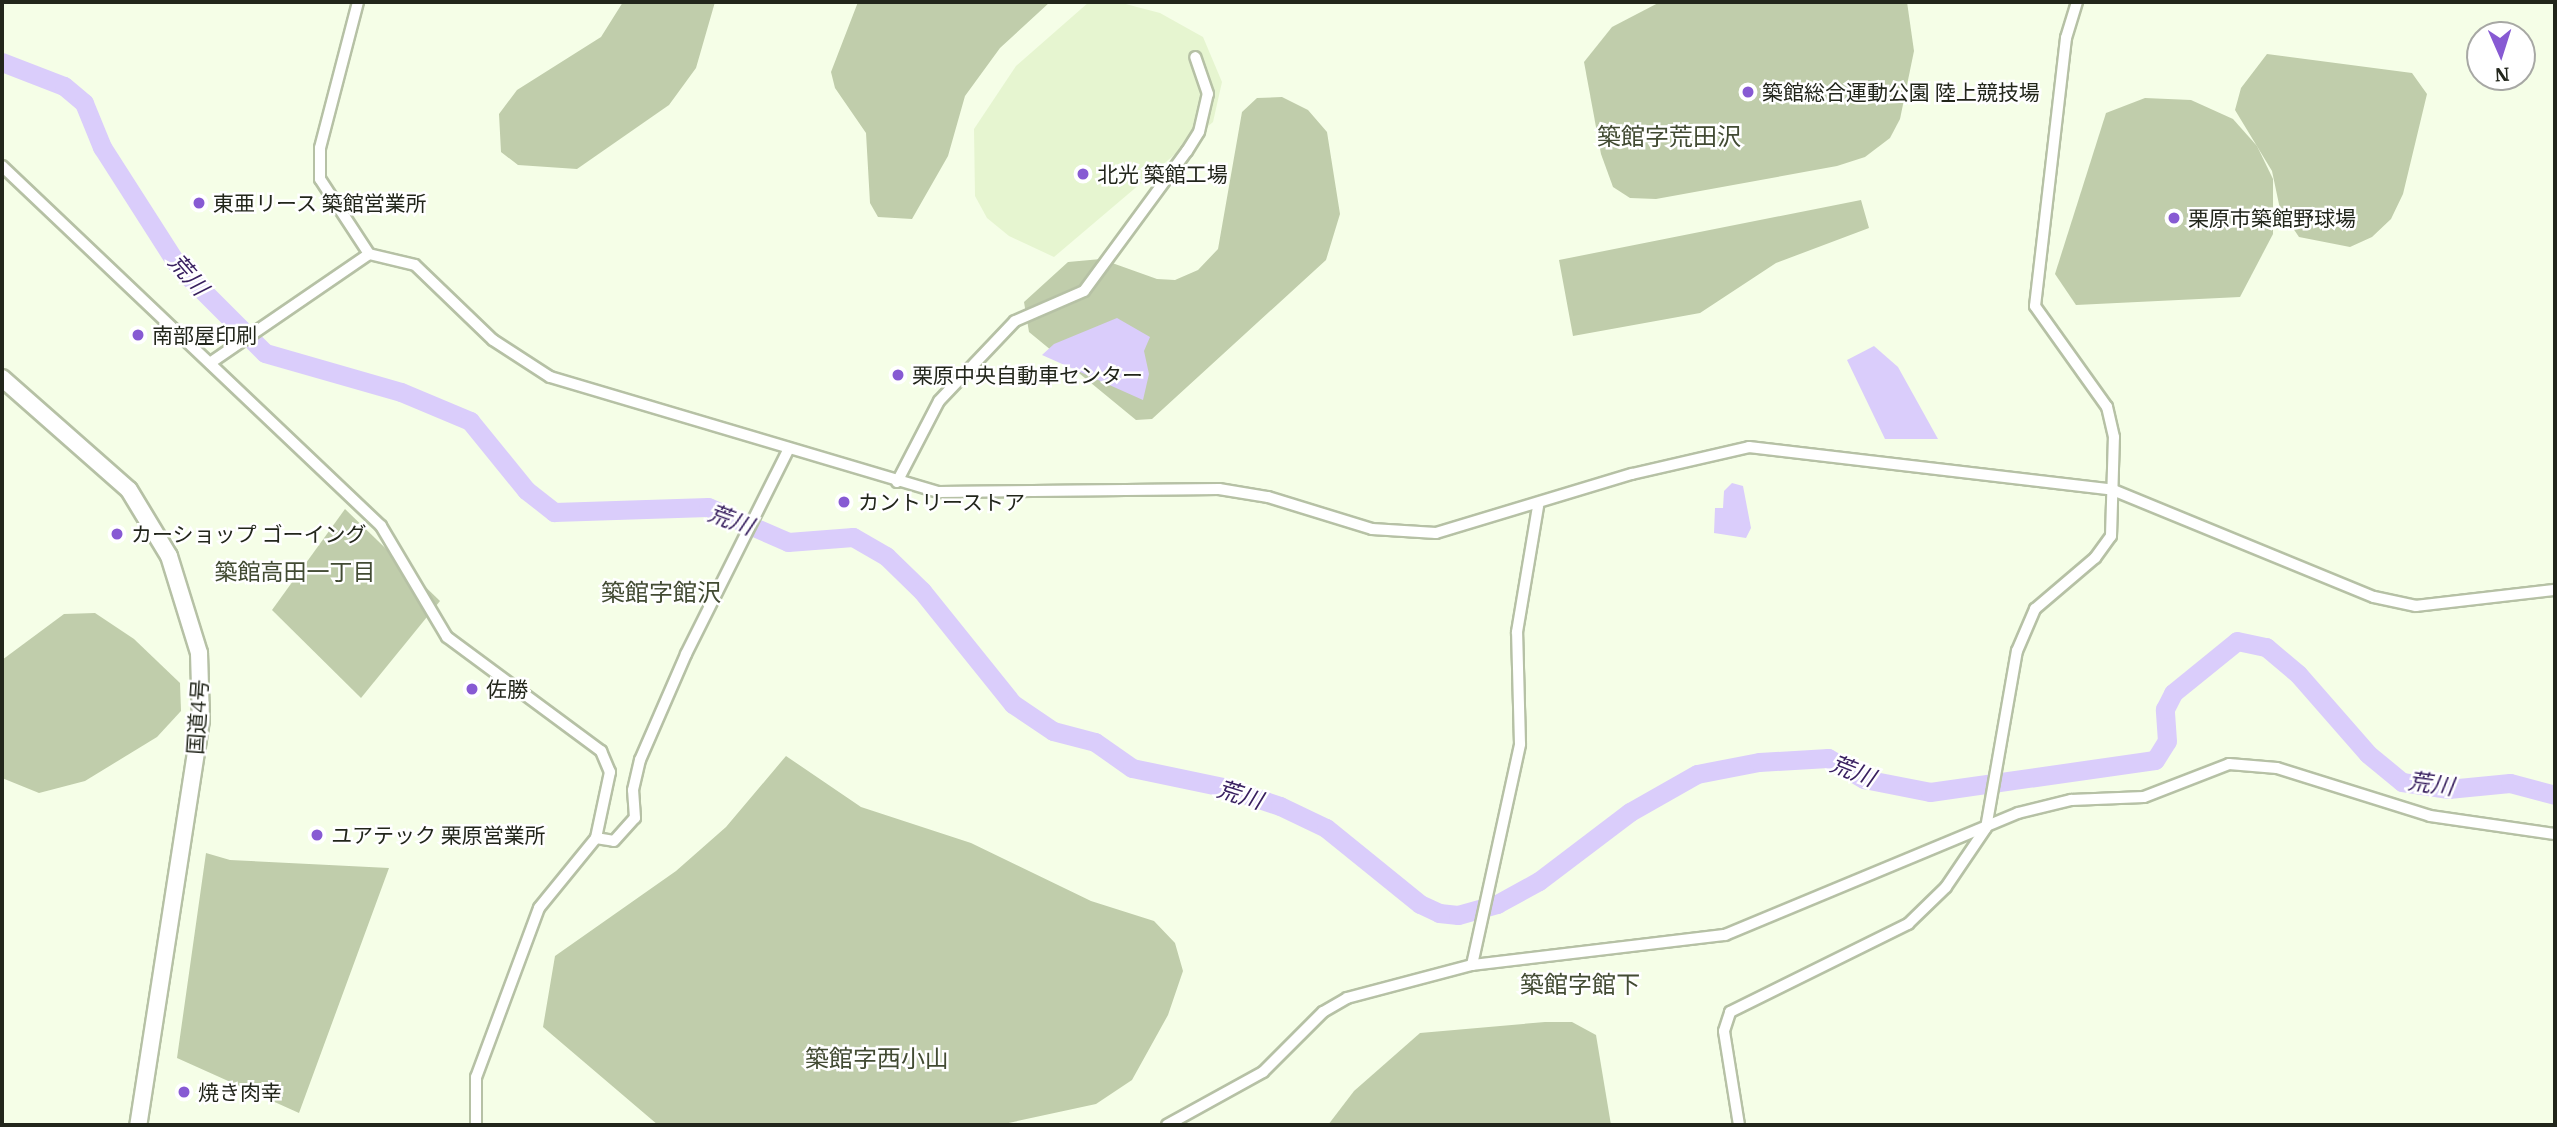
<!DOCTYPE html>
<meta charset="utf-8">
<style>
body{margin:0}
#map{position:relative;width:2557px;height:1127px;overflow:hidden;background:#f5fee7;font-family:"IBM Plex Serif","Noto Sans JP",serif}
div>[style]{position:absolute}
[style*='--x']{left:calc(var(--x)*1px);top:calc(var(--y)*1px);width:calc(var(--w)*1px);rotate:calc(var(--a)*1deg)}
.built>*{inset:0;background:#e6f5d0}
.green>*{inset:0;background:#c0cdab}
.water>*{inset:0;background:#dacdfb}
.river>*{height:19px;margin:-9.5px;padding:0 9.5px;transform-origin:9.5px;border-radius:9.5px;background:#dacdfb}
.roads{filter:drop-shadow(2px 0 #b6c1a5) drop-shadow(-2px 0 #b6c1a5) drop-shadow(0 2px #b6c1a5) drop-shadow(0 -2px #b6c1a5)}
.minor>*{height:10px;margin:-5px;padding:0 5px;transform-origin:5px;border-radius:5px;background:#fff}
.highway>*{height:16px;margin:-8px;padding:0 8px;transform-origin:8px;border-radius:8px;background:#fff}
.dots>*{width:19px;height:19px;translate:-50% -50%;box-sizing:border-box;border:4px solid #fff;border-radius:50%}
span{translate:-50% -50%;white-space:nowrap;text-align:center;line-height:1.15;-webkit-text-stroke:5px #fff;paint-order:stroke}
.poi-label{font-size:21px;color:#22261b}
.left{translate:0 -50%;text-align:left}
.street-label{font-size:21px;color:#22261b}
.water-label{font-size:23px;color:#392060;font-style:italic}
.neighbourhood-label{font-size:23px;color:#424b33}
.quarter-label{font-size:24px;color:#424b33}
.frame{position:absolute;inset:0;border:4px solid #22261b;pointer-events:none}
.north{position:absolute;left:2466px;top:21px;width:70px;height:70px;box-sizing:border-box;background:#fff;border:2px solid #a7a8a4;border-radius:50%;rotate:177deg;font-size:19px;font-weight:700;line-height:28px;text-align:center;color:#22261b}
.north::after{content:'';display:block;margin:auto;width:24px;height:32px;background:#875ad3;clip-path:polygon(50% 0,100% 100%,50% 72%,0 100%)}
</style>
<div id="map">
<div class="built">
<div style="clip-path:polygon(1089px 2px,1118px 2px,1160px 13px,1203px 37px,1222px 82px,1213px 122px,1054px 257px,1009px 236px,987px 218px,975px 196px,974px 129px,1016px 66px)"></div>
</div>
<div class="green">
<div style="clip-path:polygon(623px 2px,715px 2px,696px 68px,669px 105px,577px 169px,518px 165px,501px 152px,499px 114px,517px 90px,601px 37px)"></div>
<div style="clip-path:polygon(858px 2px,1050px 2px,1000px 48px,965px 96px,948px 156px,912px 219px,878px 217px,870px 203px,866px 133px,835px 88px,831px 72px)"></div>
<div style="clip-path:polygon(1660px 2px,1907px 2px,1914px 51px,1900px 119px,1890px 138px,1865px 157px,1837px 166px,1656px 199px,1630px 198px,1613px 187px,1601px 154px,1584px 62px,1612px 27px)"></div>
<div style="clip-path:polygon(2267px 54px,2412px 73px,2427px 94px,2403px 194px,2391px 219px,2372px 237px,2350px 247px,2299px 237px,2280px 209px,2272px 171px,2235px 110px,2241px 88px)"></div>
<div style="clip-path:polygon(1282px 97px,1308px 110px,1327px 132px,1340px 214px,1326px 260px,1152px 419px,1136px 420px,1029px 332px,1024px 302px,1068px 262px,1101px 259px,1157px 279px,1175px 280px,1198px 270px,1218px 249px,1242px 112px,1257px 98px)"></div>
<div style="clip-path:polygon(2145px 98px,2191px 100px,2233px 119px,2257px 146px,2273px 179px,2273px 234px,2240px 297px,2076px 305px,2055px 274px,2106px 113px)"></div>
<div style="clip-path:polygon(1861px 200px,1869px 228px,1776px 263px,1700px 313px,1573px 336px,1559px 260px)"></div>
<div style="clip-path:polygon(345px 509px,440px 601px,361px 698px,272px 610px)"></div>
<div style="clip-path:polygon(95px 613px,134px 639px,180px 683px,181px 711px,157px 737px,85px 781px,39px 793px,2px 778px,2px 660px,64px 614px)"></div>
<div style="clip-path:polygon(786px 756px,861px 807px,971px 843px,1091px 901px,1154px 921px,1175px 943px,1183px 971px,1168px 1015px,1132px 1080px,1096px 1104px,999px 1125px,658px 1125px,543px 1027px,555px 956px,676px 871px,726px 827px)"></div>
<div style="clip-path:polygon(206px 853px,230px 860px,389px 868px,299px 1113px,177px 1058px)"></div>
<div style="clip-path:polygon(1545px 1022px,1572px 1022px,1596px 1035px,1611px 1125px,1328px 1125px,1354px 1091px,1420px 1033px)"></div>
</div>
<div class="water">
<div style="clip-path:polygon(1117px 318px,1150px 337px,1144px 351px,1149px 374px,1143px 400px,1042px 355px,1054px 344px)"></div>
<div style="clip-path:polygon(1874px 346px,1898px 367px,1938px 439px,1885px 439px,1847px 360px)"></div>
<div style="clip-path:polygon(1732px 483px,1743px 486px,1751px 528px,1746px 538px,1714px 533px,1715px 508px,1723px 508px,1724px 491px)"></div>
</div>
<div class="river">
<div style="--x:2;--y:62;--w:66;--a:21.2"></div>
<div style="--x:64;--y:86;--w:26;--a:40"></div>
<div style="--x:84;--y:103;--w:48;--a:67.8"></div>
<div style="--x:102;--y:147;--w:141;--a:57.4"></div>
<div style="--x:178;--y:266;--w:123;--a:45"></div>
<div style="--x:265;--y:353;--w:141;--a:16"></div>
<div style="--x:401;--y:392;--w:75;--a:22.8"></div>
<div style="--x:470;--y:421;--w:89;--a:50.9"></div>
<div style="--x:526;--y:490;--w:36;--a:38"></div>
<div style="--x:554;--y:512;--w:154;--a:-1.9"></div>
<div style="--x:708;--y:507;--w:87;--a:23.6"></div>
<div style="--x:788;--y:542;--w:65;--a:-4.4"></div>
<div style="--x:853;--y:537;--w:38;--a:30"></div>
<div style="--x:886;--y:556;--w:50;--a:44.2"></div>
<div style="--x:922;--y:591;--w:145;--a:51.2"></div>
<div style="--x:1013;--y:704;--w:48;--a:34"></div>
<div style="--x:1053;--y:731;--w:43;--a:14.7"></div>
<div style="--x:1095;--y:742;--w:45;--a:35.1"></div>
<div style="--x:1132;--y:768;--w:93;--a:11.8"></div>
<div style="--x:1223;--y:787;--w:60;--a:18.4"></div>
<div style="--x:1280;--y:806;--w:51;--a:25.6"></div>
<div style="--x:1326;--y:828;--w:121;--a:39"></div>
<div style="--x:1420;--y:904;--w:21;--a:25"></div>
<div style="--x:1439;--y:913;--w:19;--a:6"></div>
<div style="--x:1458;--y:915;--w:41;--a:-15.8"></div>
<div style="--x:1497;--y:904;--w:48;--a:-28.7"></div>
<div style="--x:1539;--y:881;--w:114;--a:-37.2"></div>
<div style="--x:1630;--y:812;--w:77;--a:-29.6"></div>
<div style="--x:1697;--y:774;--w:63;--a:-11"></div>
<div style="--x:1759;--y:762;--w:69;--a:-3.3"></div>
<div style="--x:1828;--y:758;--w:42;--a:30.3"></div>
<div style="--x:1864;--y:779;--w:67;--a:11.1"></div>
<div style="--x:1930;--y:792;--w:227;--a:-8.1"></div>
<div style="--x:2155;--y:760;--w:22;--a:-58"></div>
<div style="--x:2167;--y:741;--w:32;--a:-94"></div>
<div style="--x:2165;--y:709;--w:18;--a:-63"></div>
<div style="--x:2173;--y:693;--w:82;--a:-39.1"></div>
<div style="--x:2237;--y:641;--w:30;--a:12"></div>
<div style="--x:2266;--y:647;--w:42;--a:40.2"></div>
<div style="--x:2298;--y:674;--w:106;--a:48.8"></div>
<div style="--x:2368;--y:754;--w:44;--a:39.5"></div>
<div style="--x:2402;--y:782;--w:47;--a:8.7"></div>
<div style="--x:2448;--y:789;--w:62;--a:-5.5"></div>
<div style="--x:2510;--y:783;--w:47;--a:14.9"></div>
</div>
<div class="roads">
<div class="minor">
<div style="--x:358;--y:2;--w:151;--a:104.6"></div>
<div style="--x:320;--y:148;--w:31;--a:90"></div>
<div style="--x:320;--y:179;--w:90;--a:56.8"></div>
<div style="--x:2;--y:166;--w:523;--a:43.53"></div>
<div style="--x:381;--y:526;--w:129;--a:59.3"></div>
<div style="--x:447;--y:637;--w:192;--a:36.5"></div>
<div style="--x:601;--y:751;--w:23;--a:67"></div>
<div style="--x:610;--y:772;--w:67;--a:102"></div>
<div style="--x:596;--y:838;--w:90;--a:129.2"></div>
<div style="--x:539;--y:908;--w:180;--a:110.4"></div>
<div style="--x:476;--y:1077;--w:48;--a:90"></div>
<div style="--x:210;--y:363;--w:193;--a:-34.4"></div>
<div style="--x:369;--y:254;--w:47;--a:13.4"></div>
<div style="--x:415;--y:265;--w:108;--a:43.9"></div>
<div style="--x:493;--y:340;--w:68;--a:33"></div>
<div style="--x:550;--y:377;--w:406;--a:16.5"></div>
<div style="--x:939;--y:492;--w:280;--a:-0.6"></div>
<div style="--x:1219;--y:489;--w:50;--a:9.3"></div>
<div style="--x:1268;--y:497;--w:109;--a:17.1"></div>
<div style="--x:1372;--y:529;--w:64;--a:3.6"></div>
<div style="--x:1436;--y:533;--w:205;--a:-16.8"></div>
<div style="--x:1632;--y:474;--w:120;--a:-13"></div>
<div style="--x:1749;--y:447;--w:367;--a:6.7"></div>
<div style="--x:2113;--y:490;--w:282;--a:22.3"></div>
<div style="--x:2374;--y:597;--w:43;--a:12.1"></div>
<div style="--x:2416;--y:606;--w:140;--a:-6.6"></div>
<div style="--x:897;--y:482;--w:91;--a:-62.6"></div>
<div style="--x:939;--y:401;--w:110;--a:-46.5"></div>
<div style="--x:1015;--y:321;--w:75;--a:-23.5"></div>
<div style="--x:1084;--y:291;--w:174;--a:-53.7"></div>
<div style="--x:1187;--y:151;--w:22;--a:-58"></div>
<div style="--x:1199;--y:132;--w:39;--a:-77"></div>
<div style="--x:1208;--y:94;--w:39;--a:-109"></div>
<div style="--x:596;--y:838;--w:18;--a:9"></div>
<div style="--x:614;--y:841;--w:31;--a:-48"></div>
<div style="--x:635;--y:818;--w:28;--a:-94"></div>
<div style="--x:633;--y:790;--w:31;--a:-77"></div>
<div style="--x:640;--y:760;--w:116;--a:-66.5"></div>
<div style="--x:686;--y:654;--w:230;--a:-63.4"></div>
<div style="--x:1472;--y:965;--w:226;--a:-77.7"></div>
<div style="--x:1520;--y:744;--w:112;--a:-91.5"></div>
<div style="--x:1517;--y:632;--w:128;--a:-80.5"></div>
<div style="--x:1167;--y:1125;--w:110;--a:-28.9"></div>
<div style="--x:1263;--y:1072;--w:85;--a:-45"></div>
<div style="--x:1323;--y:1012;--w:28;--a:-30"></div>
<div style="--x:1347;--y:998;--w:129;--a:-14.8"></div>
<div style="--x:1472;--y:965;--w:255;--a:-6.8"></div>
<div style="--x:1725;--y:935;--w:317;--a:-22.6"></div>
<div style="--x:2018;--y:813;--w:55;--a:-13.8"></div>
<div style="--x:2071;--y:800;--w:73;--a:-2.4"></div>
<div style="--x:2144;--y:797;--w:91;--a:-21.2"></div>
<div style="--x:2229;--y:764;--w:48;--a:4.8"></div>
<div style="--x:2277;--y:768;--w:160;--a:17.4"></div>
<div style="--x:2430;--y:816;--w:126;--a:8.2"></div>
<div style="--x:1739;--y:1125;--w:95;--a:-99.1"></div>
<div style="--x:1724;--y:1031;--w:20;--a:-72"></div>
<div style="--x:1730;--y:1012;--w:199;--a:-26.3"></div>
<div style="--x:1908;--y:924;--w:53;--a:-44.2"></div>
<div style="--x:1946;--y:887;--w:71;--a:-55.9"></div>
<div style="--x:1986;--y:828;--w:180;--a:-80.1"></div>
<div style="--x:2017;--y:651;--w:46;--a:-66.8"></div>
<div style="--x:2035;--y:609;--w:79;--a:-40.4"></div>
<div style="--x:2095;--y:558;--w:27;--a:-54"></div>
<div style="--x:2111;--y:536;--w:99;--a:-88.3"></div>
<div style="--x:2114;--y:437;--w:31;--a:-103"></div>
<div style="--x:2107;--y:407;--w:124;--a:-125.5"></div>
<div style="--x:2035;--y:306;--w:270;--a:-83.4"></div>
<div style="--x:2066;--y:38;--w:38;--a:-73"></div>
</div>
<div class="highway">
<div style="--x:2;--y:378;--w:169;--a:41.4"></div>
<div style="--x:129;--y:490;--w:77;--a:58.8"></div>
<div style="--x:169;--y:556;--w:102;--a:72.8"></div>
<div style="--x:199;--y:653;--w:67;--a:88.3"></div>
<div style="--x:201;--y:720;--w:410;--a:98.8"></div>
</div>
</div>
<div class="dots">
<div style="left:1748px;top:92px;background:#875ad3"></div>
<div style="left:1083px;top:174px;background:#875ad3"></div>
<div style="left:199px;top:203px;background:#875ad3"></div>
<div style="left:2174px;top:218px;background:#875ad3"></div>
<div style="left:138px;top:335px;background:#875ad3"></div>
<div style="left:898px;top:375px;background:#875ad3"></div>
<div style="left:844px;top:502px;background:#875ad3"></div>
<div style="left:117px;top:534px;background:#875ad3"></div>
<div style="left:472px;top:689px;background:#875ad3"></div>
<div style="left:317px;top:835px;background:#875ad3"></div>
<div style="left:184px;top:1092px;background:#875ad3"></div>
</div>
<div class="poi-label">
<span class="left" style="left:1762px;top:92px">築館総合運動公園 陸上競技場</span>
<span class="left" style="left:1097px;top:174px">北光 築館工場</span>
<span class="left" style="left:213px;top:203px">東亜リース 築館営業所</span>
<span class="left" style="left:2188px;top:218px">栗原市築館野球場</span>
<span class="left" style="left:152px;top:335px">南部屋印刷</span>
<span class="left" style="left:912px;top:375px">栗原中央自動車センター</span>
<span class="left" style="left:858px;top:502px">カントリーストア</span>
<span class="left" style="left:131px;top:534px">カーショップ ゴーイング</span>
<span class="left" style="left:486px;top:689px">佐勝</span>
<span class="left" style="left:331px;top:835px">ユアテック 栗原営業所</span>
<span class="left" style="left:198px;top:1092px">焼き肉幸</span>
</div>
<div class="street-label">
<span style="left:197px;top:717px;rotate:-86deg">国道4号</span>
</div>
<div class="water-label">
<span style="left:189px;top:274px;rotate:49deg">荒川</span>
<span style="left:731px;top:519px;rotate:20deg">荒川</span>
<span style="left:1853px;top:770px;rotate:21deg">荒川</span>
<span style="left:2431px;top:783px;rotate:8deg">荒川</span>
<span style="left:1240px;top:794px;rotate:17deg">荒川</span>
</div>
<div class="neighbourhood-label">
<span style="left:295px;top:571px">築館高田一丁目</span>
</div>
<div class="quarter-label">
<span style="left:1669px;top:137px">築館字荒田沢</span>
<span style="left:661px;top:593px">築館字館沢</span>
<span style="left:1580px;top:985px">築館字館下</span>
<span style="left:877px;top:1059px">築館字西小山</span>
</div>
<div class="frame"></div>
<div class="north">N</div>
</div>
